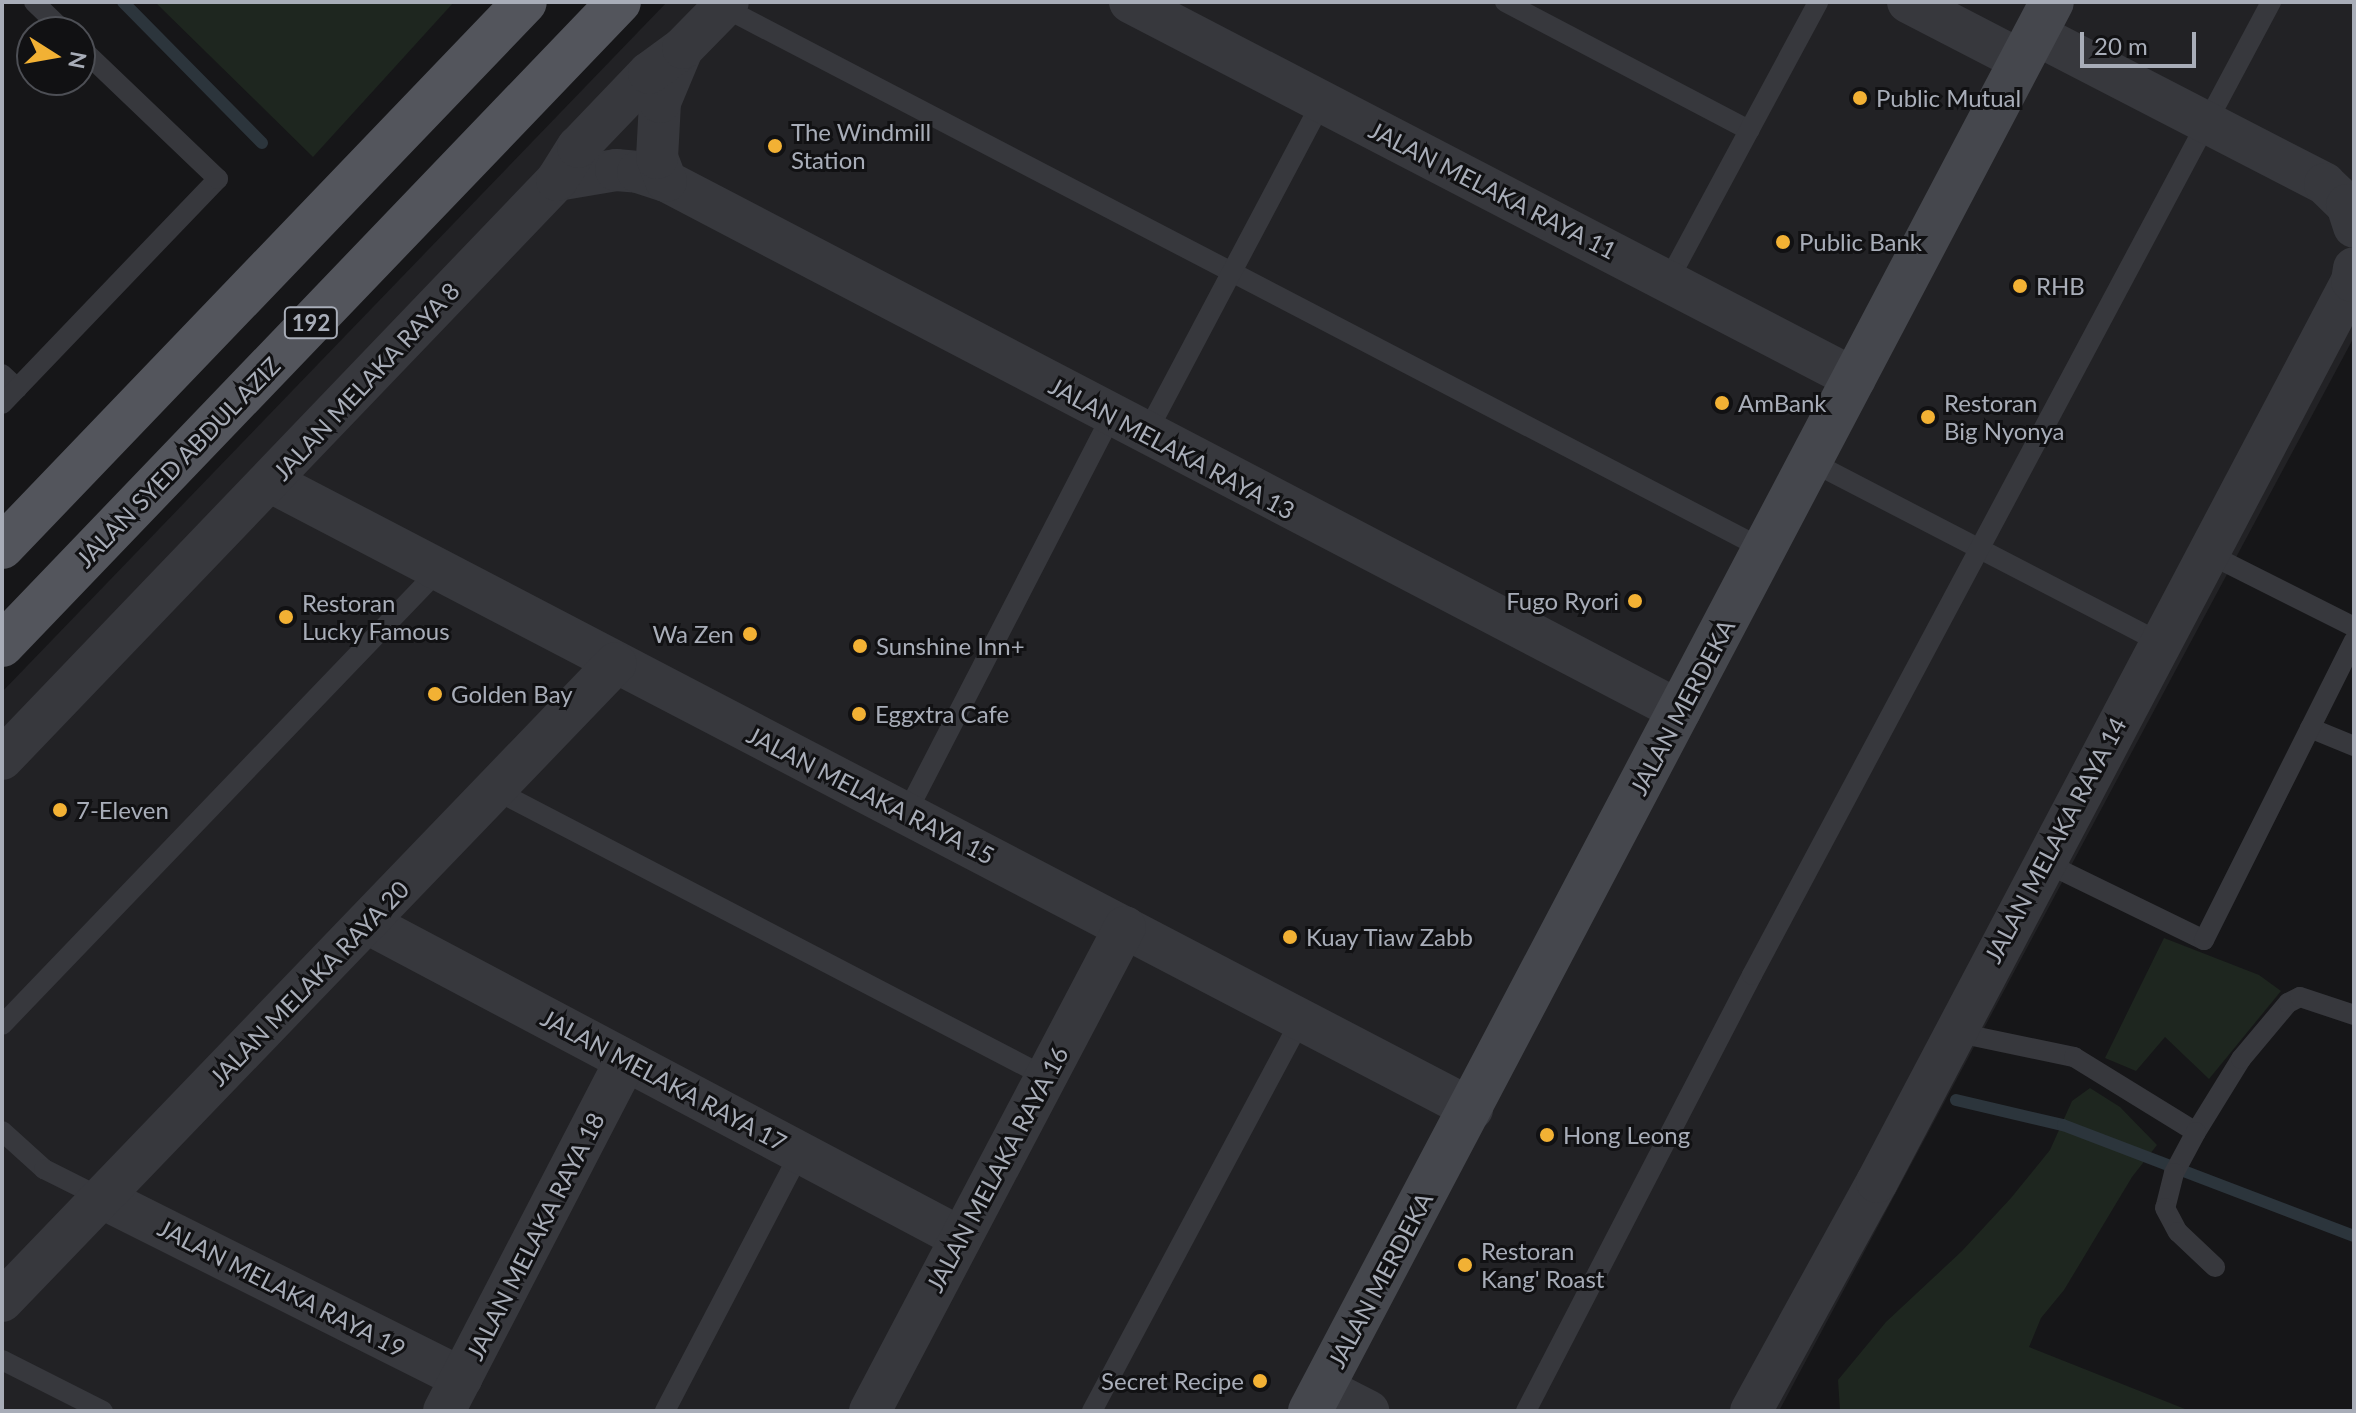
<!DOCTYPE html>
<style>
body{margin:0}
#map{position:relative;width:2356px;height:1413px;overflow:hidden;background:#161618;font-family:Lato,sans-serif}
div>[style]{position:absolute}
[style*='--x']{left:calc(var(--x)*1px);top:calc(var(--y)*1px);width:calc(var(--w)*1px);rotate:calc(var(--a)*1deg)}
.built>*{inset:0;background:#222225}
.green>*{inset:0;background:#1e261f}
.stream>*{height:12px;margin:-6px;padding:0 6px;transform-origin:6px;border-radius:6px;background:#2c353c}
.service>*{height:20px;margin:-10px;padding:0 10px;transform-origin:10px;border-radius:10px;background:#37383d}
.minor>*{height:42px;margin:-21px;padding:0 21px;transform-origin:21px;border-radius:21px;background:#37383d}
.secondary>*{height:44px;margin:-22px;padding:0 22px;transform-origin:22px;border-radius:22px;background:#45474d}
.primary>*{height:44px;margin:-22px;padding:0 22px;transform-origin:22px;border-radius:22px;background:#53555c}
.dots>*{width:22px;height:22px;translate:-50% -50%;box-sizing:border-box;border:4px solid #111113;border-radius:50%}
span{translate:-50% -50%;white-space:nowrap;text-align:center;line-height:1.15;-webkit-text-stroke:6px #111113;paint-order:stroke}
.shield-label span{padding:2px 6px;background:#111113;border:2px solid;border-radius:6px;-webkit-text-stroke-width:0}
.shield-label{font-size:22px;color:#a8adb8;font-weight:700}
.poi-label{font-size:24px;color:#a8adb8}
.left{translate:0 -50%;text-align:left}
.right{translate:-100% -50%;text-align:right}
.street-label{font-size:24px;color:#a8adb8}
.frame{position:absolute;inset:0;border:4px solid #a8adb8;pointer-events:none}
.north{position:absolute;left:16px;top:16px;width:80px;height:80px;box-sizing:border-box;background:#111113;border:2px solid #4d4f55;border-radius:50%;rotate:101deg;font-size:22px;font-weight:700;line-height:32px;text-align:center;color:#a8adb8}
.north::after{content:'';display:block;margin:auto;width:28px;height:36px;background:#f2b134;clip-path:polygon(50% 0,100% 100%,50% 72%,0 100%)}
.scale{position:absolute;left:2080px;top:32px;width:116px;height:36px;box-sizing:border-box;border:4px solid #a8adb8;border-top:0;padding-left:10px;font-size:24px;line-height:28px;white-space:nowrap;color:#a8adb8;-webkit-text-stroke:6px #111113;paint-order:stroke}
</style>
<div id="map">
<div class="built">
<div style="clip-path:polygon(667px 2px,2354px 2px,2354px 337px,1779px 1411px,2px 1411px,2px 692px)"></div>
</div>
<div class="green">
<div style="clip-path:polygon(155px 2px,454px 2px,313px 157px)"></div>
<div style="clip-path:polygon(2164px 938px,2259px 975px,2281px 991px,2209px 1079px,2165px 1037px,2136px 1071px,2105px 1058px)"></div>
<div style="clip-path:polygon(2090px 1088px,2120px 1107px,2157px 1145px,2132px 1177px,2064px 1290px,2041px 1318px,2029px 1347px,2190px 1411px,1840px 1411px,1838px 1380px,1886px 1322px,1962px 1251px,2011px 1198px,2050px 1150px,2072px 1101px)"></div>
</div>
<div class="stream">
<div style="--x:123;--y:2;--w:198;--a:45.4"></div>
<div style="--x:1956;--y:1100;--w:110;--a:13.2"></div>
<div style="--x:2063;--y:1125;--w:311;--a:20.9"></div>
</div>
<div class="service">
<div style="--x:34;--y:2;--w:43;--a:44.1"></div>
<div style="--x:1505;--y:2;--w:276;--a:27.7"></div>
<div style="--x:723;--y:7;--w:1175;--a:27.52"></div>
<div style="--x:1668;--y:281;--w:317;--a:-61.7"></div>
<div style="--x:2;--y:374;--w:21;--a:43"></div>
<div style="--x:2;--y:404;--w:312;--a:-46.2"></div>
<div style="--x:218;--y:179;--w:191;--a:-136.3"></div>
<div style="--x:1146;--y:434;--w:376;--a:-62.1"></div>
<div style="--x:1812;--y:462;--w:391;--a:27.4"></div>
<div style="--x:2207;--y:553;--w:165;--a:26.7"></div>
<div style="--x:2310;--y:728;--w:48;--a:22.2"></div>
<div style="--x:495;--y:790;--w:621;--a:27.51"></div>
<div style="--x:906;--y:814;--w:448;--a:-62.7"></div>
<div style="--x:2044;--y:862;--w:178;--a:26"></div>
<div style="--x:2204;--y:940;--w:335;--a:-63.4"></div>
<div style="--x:2;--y:1025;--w:631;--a:-46.16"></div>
<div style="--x:1954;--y:1032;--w:123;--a:11.8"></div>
<div style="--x:2074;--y:1057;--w:143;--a:31.6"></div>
<div style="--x:2196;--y:1132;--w:86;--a:-58.3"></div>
<div style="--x:2241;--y:1059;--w:73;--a:-50"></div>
<div style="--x:2288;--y:1003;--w:13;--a:-27"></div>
<div style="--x:2300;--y:997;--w:57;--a:18.4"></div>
<div style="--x:2;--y:1131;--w:57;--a:42.1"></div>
<div style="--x:44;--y:1169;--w:65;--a:26.6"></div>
<div style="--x:2196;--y:1132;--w:47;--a:118.2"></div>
<div style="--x:2174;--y:1173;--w:36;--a:104"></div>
<div style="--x:2165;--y:1208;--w:27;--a:62"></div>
<div style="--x:2178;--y:1232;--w:51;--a:43.4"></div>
<div style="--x:2;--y:1360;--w:113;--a:26.8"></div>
<div style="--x:665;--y:1411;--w:291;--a:-62.4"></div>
<div style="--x:1092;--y:1411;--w:443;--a:-61.9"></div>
<div style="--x:1526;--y:1411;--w:491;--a:-62.6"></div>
<div style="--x:1752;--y:975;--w:1103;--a:-61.92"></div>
</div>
<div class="minor">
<div style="--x:1130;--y:2;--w:817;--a:27.47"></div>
<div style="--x:1908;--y:2;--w:128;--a:27.4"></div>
<div style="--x:2035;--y:34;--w:326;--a:27.3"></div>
<div style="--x:2325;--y:184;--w:30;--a:44"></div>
<div style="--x:2347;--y:205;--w:23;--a:72"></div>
<div style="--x:557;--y:180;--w:60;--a:-9.6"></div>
<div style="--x:616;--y:170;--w:22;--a:5"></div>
<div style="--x:638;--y:172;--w:29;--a:18"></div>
<div style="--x:666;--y:181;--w:1144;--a:27.6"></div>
<div style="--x:666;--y:181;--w:25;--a:-111"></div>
<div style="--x:657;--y:158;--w:56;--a:-86.9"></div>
<div style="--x:660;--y:102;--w:54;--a:-67.2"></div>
<div style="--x:271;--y:482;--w:1355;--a:27.57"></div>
<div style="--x:2;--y:759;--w:802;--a:-46.21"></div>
<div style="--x:557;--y:180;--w:39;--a:-58"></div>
<div style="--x:578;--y:147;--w:103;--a:-46.2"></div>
<div style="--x:649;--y:73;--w:42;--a:-36.3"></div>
<div style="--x:683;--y:48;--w:64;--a:-45.6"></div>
<div style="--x:367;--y:923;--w:672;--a:27.94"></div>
<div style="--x:102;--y:1198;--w:402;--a:26.6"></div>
<div style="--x:2;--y:1301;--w:885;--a:-46.1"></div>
<div style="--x:1323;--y:1388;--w:51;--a:27.1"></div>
<div style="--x:444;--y:1411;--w:395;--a:-62.6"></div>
<div style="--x:870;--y:1411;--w:547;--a:-62.22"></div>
<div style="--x:1751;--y:1411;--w:261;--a:-61.2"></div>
<div style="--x:1877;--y:1182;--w:1019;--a:-62.2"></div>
<div style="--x:2352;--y:281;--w:13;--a:-81"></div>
</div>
<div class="secondary">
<div style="--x:1310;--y:1411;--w:1592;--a:-62.23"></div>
</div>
<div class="primary">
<div style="--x:2;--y:547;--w:755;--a:-46.18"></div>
<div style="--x:2;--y:645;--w:891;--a:-46.18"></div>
</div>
<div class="dots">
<div style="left:1860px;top:98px;background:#f2b134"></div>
<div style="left:775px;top:146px;background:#f2b134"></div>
<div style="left:1783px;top:242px;background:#f2b134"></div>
<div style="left:2020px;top:286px;background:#f2b134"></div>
<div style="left:1722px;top:403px;background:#f2b134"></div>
<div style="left:1928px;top:417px;background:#f2b134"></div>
<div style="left:1635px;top:601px;background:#f2b134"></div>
<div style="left:286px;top:617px;background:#f2b134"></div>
<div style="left:750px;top:634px;background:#f2b134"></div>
<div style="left:860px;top:646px;background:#f2b134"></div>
<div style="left:435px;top:694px;background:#f2b134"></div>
<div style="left:859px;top:714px;background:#f2b134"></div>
<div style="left:60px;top:810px;background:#f2b134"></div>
<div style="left:1290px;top:937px;background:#f2b134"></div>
<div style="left:1547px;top:1135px;background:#f2b134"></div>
<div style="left:1465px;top:1265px;background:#f2b134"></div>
<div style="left:1260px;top:1381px;background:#f2b134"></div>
</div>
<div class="shield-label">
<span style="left:311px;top:323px">192</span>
</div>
<div class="poi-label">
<span class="left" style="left:1876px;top:98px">Public Mutual</span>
<span class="left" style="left:791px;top:146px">The Windmill<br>Station</span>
<span class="left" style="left:1799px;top:242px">Public Bank</span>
<span class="left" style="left:2036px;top:286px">RHB</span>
<span class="left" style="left:1738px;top:403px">AmBank</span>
<span class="left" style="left:1944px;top:417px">Restoran<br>Big Nyonya</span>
<span class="right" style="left:1619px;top:601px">Fugo Ryori</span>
<span class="left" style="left:302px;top:617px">Restoran<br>Lucky Famous</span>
<span class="right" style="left:734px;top:634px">Wa Zen</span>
<span class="left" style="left:876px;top:646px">Sunshine Inn+</span>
<span class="left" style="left:451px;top:694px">Golden Bay</span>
<span class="left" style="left:875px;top:714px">Eggxtra Cafe</span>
<span class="left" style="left:76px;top:810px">7-Eleven</span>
<span class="left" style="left:1306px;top:937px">Kuay Tiaw Zabb</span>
<span class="left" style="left:1563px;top:1135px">Hong Leong</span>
<span class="left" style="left:1481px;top:1265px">Restoran<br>Kang' Roast</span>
<span class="right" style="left:1244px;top:1381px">Secret Recipe</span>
</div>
<div class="street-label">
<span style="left:1493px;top:190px;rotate:27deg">JALAN MELAKA RAYA 11</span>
<span style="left:366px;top:381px;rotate:-47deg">JALAN MELAKA RAYA 8</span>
<span style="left:1172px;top:448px;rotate:28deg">JALAN MELAKA RAYA 13</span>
<span style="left:178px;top:462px;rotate:-46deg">JALAN SYED ABDUL AZIZ</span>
<span style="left:1682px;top:707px;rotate:-62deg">JALAN MERDEKA</span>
<span style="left:871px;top:795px;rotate:27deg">JALAN MELAKA RAYA 15</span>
<span style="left:2055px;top:840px;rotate:-62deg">JALAN MELAKA RAYA 14</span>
<span style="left:309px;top:983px;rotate:-46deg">JALAN MELAKA RAYA 20</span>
<span style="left:664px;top:1080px;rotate:28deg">JALAN MELAKA RAYA 17</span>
<span style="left:997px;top:1169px;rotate:-62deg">JALAN MELAKA RAYA 16</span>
<span style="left:535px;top:1236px;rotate:-63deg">JALAN MELAKA RAYA 18</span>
<span style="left:1380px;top:1280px;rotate:-62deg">JALAN MERDEKA</span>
<span style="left:282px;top:1288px;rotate:27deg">JALAN MELAKA RAYA 19</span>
</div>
<div class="frame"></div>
<div class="north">N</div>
<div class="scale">20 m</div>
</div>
